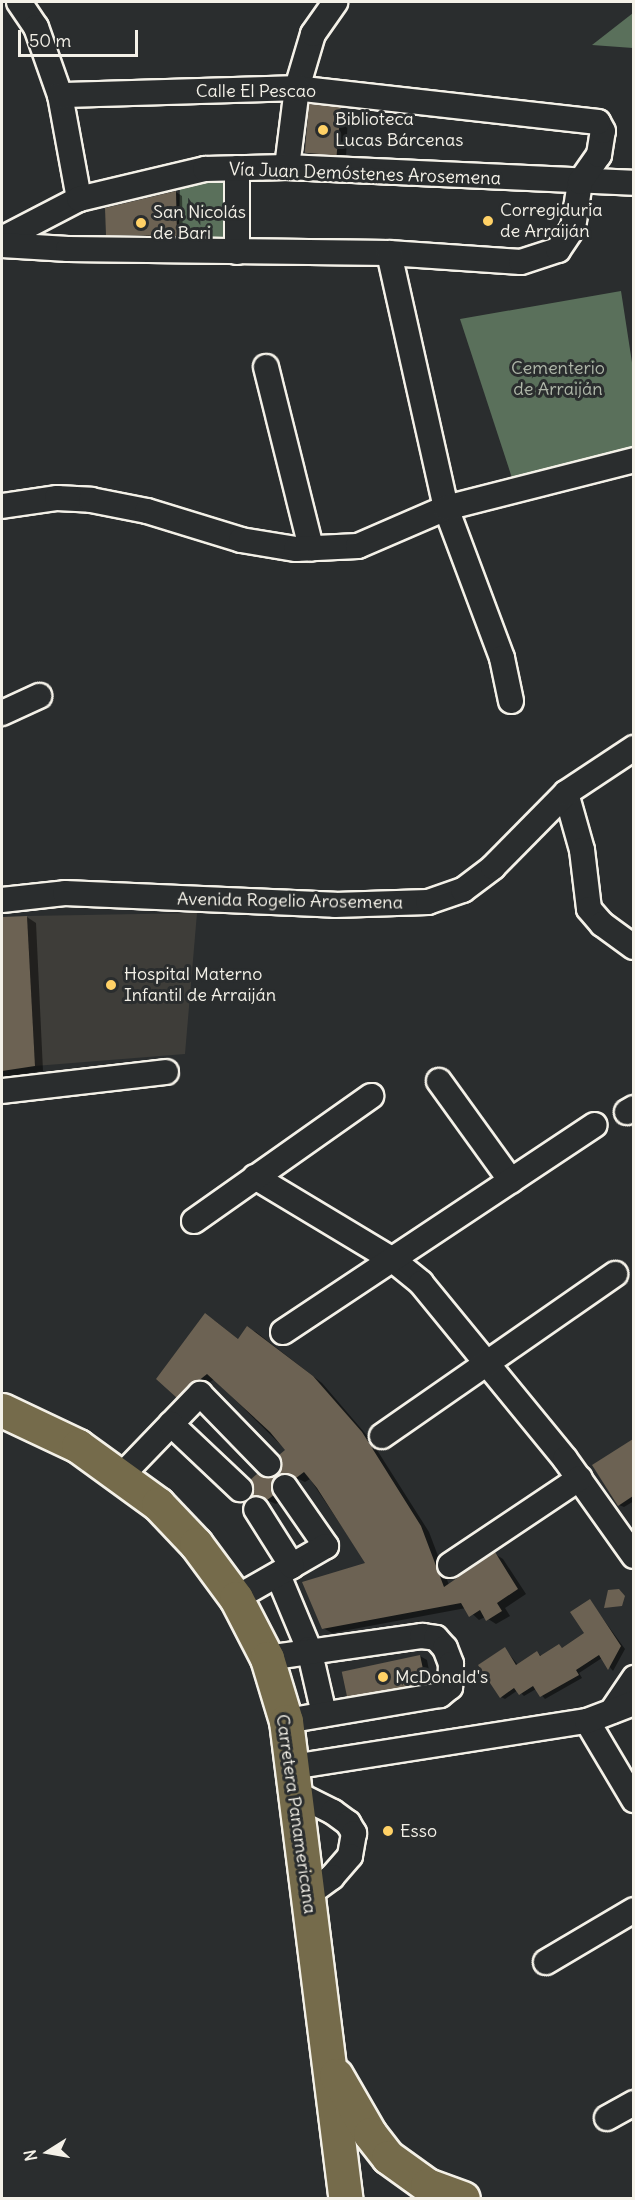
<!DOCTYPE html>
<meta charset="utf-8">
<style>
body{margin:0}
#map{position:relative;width:635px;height:2200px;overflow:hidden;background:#2a2d2e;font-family:Delius,sans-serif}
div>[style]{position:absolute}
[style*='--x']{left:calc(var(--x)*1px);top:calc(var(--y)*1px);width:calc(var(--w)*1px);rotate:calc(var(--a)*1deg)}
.built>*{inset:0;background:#3e3d39}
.green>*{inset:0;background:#5a705b;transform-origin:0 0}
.shadow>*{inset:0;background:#0007}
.building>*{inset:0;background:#6c6253;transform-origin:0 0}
.roads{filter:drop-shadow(2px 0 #f4f1e8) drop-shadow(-2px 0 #f4f1e8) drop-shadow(0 2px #f4f1e8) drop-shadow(0 -2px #f4f1e8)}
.minor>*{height:24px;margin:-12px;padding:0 12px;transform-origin:12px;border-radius:12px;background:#2a2d2e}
.highway>*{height:33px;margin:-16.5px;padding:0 16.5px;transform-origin:16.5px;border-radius:16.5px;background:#756b4b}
.dots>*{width:16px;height:16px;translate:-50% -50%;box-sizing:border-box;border:3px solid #2a2d2e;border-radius:50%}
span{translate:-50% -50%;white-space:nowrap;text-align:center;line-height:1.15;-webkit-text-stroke:6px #2a2d2e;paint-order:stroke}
.street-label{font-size:18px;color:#f4f1e8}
.poi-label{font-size:18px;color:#f4f1e8}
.left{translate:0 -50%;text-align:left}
.park-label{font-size:18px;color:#afb7a9}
.frame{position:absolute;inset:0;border:3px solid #f4f1e8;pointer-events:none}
.north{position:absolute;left:18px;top:2122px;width:60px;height:60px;-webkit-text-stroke:4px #2a2d2e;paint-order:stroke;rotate:259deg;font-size:16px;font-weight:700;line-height:24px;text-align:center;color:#f4f1e8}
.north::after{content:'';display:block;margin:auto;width:21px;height:27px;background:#f4f1e8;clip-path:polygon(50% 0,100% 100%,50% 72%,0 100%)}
.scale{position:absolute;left:18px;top:30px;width:120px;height:27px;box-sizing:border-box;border:3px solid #f4f1e8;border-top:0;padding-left:8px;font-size:18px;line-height:21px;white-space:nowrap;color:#f4f1e8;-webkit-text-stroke:4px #2a2d2e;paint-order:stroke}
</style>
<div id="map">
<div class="built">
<div style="clip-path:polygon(197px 913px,185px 1054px,35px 1066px,27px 916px)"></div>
</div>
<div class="green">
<div style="clip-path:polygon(633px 13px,633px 48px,592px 45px)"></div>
<div style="left:240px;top:181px;width:62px;height:60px;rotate:91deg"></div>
<div style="clip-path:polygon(621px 291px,633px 369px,633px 452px,513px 481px,460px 319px)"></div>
</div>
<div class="shadow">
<div style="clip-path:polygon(311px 105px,348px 113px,346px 158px,305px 153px)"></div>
<div style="clip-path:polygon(176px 192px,182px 196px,183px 239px,114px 238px,107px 234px)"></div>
<div style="clip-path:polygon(27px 917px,36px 923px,43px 1071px,2px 1077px,2px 919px)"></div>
<div style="clip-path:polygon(214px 1320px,239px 1340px,247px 1328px,256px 1332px,322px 1383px,370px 1439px,429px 1532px,449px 1585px,495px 1554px,503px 1559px,526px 1594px,505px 1608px,510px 1616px,496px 1624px,485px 1617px,479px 1620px,466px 1608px,332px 1633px,323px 1628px,367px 1564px,310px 1479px,305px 1482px,294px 1477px,285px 1480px,281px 1501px,276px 1504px,254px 1495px,283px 1469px,287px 1451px,214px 1379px,186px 1401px,178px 1396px)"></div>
<div style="clip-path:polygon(630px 1443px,634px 1445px,634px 1501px,624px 1507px,619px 1505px)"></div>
<div style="clip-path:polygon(590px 1601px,625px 1649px,613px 1671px,602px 1658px,579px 1673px,582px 1678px,545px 1699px,536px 1689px,524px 1696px,518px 1690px,505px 1699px,501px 1697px,505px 1649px,518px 1665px,537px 1653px,542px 1656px,559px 1646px,564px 1649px,586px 1634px)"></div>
<div style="clip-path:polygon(420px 1656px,427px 1660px,432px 1686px,354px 1699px,348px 1695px)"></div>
</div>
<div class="building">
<div style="left:309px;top:104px;width:32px;height:49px;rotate:5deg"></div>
<div style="clip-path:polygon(176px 191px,177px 236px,106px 235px,105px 208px)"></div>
<div style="clip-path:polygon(27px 916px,35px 1066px,2px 1071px,2px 917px)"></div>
<div style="clip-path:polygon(205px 1313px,238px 1339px,247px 1326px,313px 1376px,362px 1432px,421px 1526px,444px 1587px,495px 1552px,518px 1589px,497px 1603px,502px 1611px,486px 1621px,480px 1610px,469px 1617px,461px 1603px,322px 1629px,302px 1582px,365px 1563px,317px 1488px,304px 1472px,296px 1478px,283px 1473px,272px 1480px,274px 1495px,267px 1500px,252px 1496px,250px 1480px,257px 1474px,272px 1478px,281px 1468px,279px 1455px,285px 1450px,270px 1432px,207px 1374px,177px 1398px,156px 1379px)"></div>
<div style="clip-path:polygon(633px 1439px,633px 1496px,618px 1506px,592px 1465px)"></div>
<div style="clip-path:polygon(619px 1589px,625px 1596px,622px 1606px,604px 1608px,608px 1590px)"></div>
<div style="clip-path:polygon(590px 1599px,621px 1646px,608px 1670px,599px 1655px,576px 1670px,579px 1675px,540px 1697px,533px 1686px,519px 1695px,514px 1688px,500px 1698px,478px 1665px,505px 1647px,516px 1665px,537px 1651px,540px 1656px,559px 1644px,562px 1648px,584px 1633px,570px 1612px)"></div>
<div style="left:420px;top:1655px;width:29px;height:80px;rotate:78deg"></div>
</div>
<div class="roads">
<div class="minor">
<div style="--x:19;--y:2;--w:30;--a:56"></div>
<div style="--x:36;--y:27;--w:72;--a:70.6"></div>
<div style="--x:60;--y:95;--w:106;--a:79.6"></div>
<div style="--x:287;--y:167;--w:80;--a:-82.8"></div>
<div style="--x:297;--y:88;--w:56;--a:-73.5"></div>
<div style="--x:313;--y:34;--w:39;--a:-55"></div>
<div style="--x:237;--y:168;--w:84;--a:90"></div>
<div style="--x:2;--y:239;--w:87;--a:-27.5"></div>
<div style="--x:79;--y:199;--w:130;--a:-13.4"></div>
<div style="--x:205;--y:169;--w:82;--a:-1.4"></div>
<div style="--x:287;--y:167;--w:347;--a:2.6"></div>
<div style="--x:2;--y:245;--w:66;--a:3.5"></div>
<div style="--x:68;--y:249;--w:321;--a:0.7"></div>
<div style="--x:389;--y:253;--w:132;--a:3.9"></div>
<div style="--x:521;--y:262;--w:39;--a:-18"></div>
<div style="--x:558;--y:250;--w:27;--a:-56"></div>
<div style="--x:573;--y:228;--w:47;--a:-81.3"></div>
<div style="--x:580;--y:182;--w:33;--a:-55"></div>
<div style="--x:599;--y:155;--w:24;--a:-81"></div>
<div style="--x:603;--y:131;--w:10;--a:-119"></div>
<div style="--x:598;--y:122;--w:303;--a:-173.6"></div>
<div style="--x:297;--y:88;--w:237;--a:178.3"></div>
<div style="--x:389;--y:253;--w:261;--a:77.4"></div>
<div style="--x:446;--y:508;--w:160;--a:69.5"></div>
<div style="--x:502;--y:658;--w:44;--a:78.2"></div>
<div style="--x:266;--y:367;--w:187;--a:76"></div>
<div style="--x:2;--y:506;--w:56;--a:-8.3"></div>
<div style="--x:57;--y:498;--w:34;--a:3"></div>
<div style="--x:91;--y:500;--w:57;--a:11.1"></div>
<div style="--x:147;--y:511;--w:98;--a:17.1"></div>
<div style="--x:241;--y:540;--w:56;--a:9.3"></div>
<div style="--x:296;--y:549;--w:62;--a:-2.8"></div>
<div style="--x:358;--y:546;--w:96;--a:-23.4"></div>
<div style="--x:446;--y:508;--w:194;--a:-14.3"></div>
<div style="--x:2;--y:713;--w:41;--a:-24.7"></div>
<div style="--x:566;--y:793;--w:59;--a:74.3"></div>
<div style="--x:582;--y:850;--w:59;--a:83.2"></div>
<div style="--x:589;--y:909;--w:20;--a:49"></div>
<div style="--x:602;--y:924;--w:39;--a:36"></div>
<div style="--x:2;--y:900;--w:63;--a:-6.3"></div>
<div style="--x:65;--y:893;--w:270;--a:2.5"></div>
<div style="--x:335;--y:905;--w:93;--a:-1.8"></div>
<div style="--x:428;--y:902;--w:37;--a:-19"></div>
<div style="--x:463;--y:890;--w:38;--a:-37"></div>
<div style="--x:493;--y:867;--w:104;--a:-45.4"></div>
<div style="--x:566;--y:793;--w:82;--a:-33.5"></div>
<div style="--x:439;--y:1081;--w:123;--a:54.2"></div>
<div style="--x:2;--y:1091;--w:165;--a:-6.6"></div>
<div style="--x:627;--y:1112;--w:8;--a:-30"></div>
<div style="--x:255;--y:1177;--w:161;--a:31"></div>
<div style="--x:393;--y:1260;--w:36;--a:39"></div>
<div style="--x:421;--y:1283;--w:227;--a:50.7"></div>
<div style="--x:565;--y:1459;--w:119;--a:54.6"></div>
<div style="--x:194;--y:1221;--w:217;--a:-35.2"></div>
<div style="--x:283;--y:1332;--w:374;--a:-33.6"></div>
<div style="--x:171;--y:1424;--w:42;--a:-46"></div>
<div style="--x:200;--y:1394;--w:98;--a:45.8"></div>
<div style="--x:382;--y:1436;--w:284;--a:-34.8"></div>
<div style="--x:122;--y:1475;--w:71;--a:-46.1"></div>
<div style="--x:171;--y:1424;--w:95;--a:43.3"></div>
<div style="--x:285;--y:1487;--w:72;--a:55.2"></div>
<div style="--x:326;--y:1546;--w:39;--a:150"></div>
<div style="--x:450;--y:1565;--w:156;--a:-33.8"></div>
<div style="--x:278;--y:1575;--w:80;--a:67.3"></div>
<div style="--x:309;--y:1649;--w:67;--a:77"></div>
<div style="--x:236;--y:1598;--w:64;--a:-29.7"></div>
<div style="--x:292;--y:1566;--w:67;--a:-122.3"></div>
<div style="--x:267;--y:1658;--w:157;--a:-8.1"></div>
<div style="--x:422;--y:1636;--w:14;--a:8"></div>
<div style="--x:436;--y:1638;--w:13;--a:48"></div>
<div style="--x:445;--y:1648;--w:17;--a:69"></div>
<div style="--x:451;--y:1664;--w:23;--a:92"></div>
<div style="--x:450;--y:1687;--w:13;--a:141"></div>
<div style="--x:440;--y:1695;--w:156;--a:170.4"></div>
<div style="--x:612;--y:1711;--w:40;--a:-56"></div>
<div style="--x:587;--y:1721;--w:92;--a:59.3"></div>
<div style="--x:292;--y:1767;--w:299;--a:-8.9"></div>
<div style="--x:587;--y:1721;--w:50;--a:-21"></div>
<div style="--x:295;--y:1793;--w:42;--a:26.6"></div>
<div style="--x:333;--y:1812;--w:19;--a:36"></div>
<div style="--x:348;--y:1823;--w:12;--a:59"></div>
<div style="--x:354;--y:1833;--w:23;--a:100"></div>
<div style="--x:350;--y:1856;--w:28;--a:131"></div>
<div style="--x:332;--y:1877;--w:31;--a:144"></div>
<div style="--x:546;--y:1962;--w:102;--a:-30.6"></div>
<div style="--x:607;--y:2118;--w:31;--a:-29"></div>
</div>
<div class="highway">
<div style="--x:2;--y:1410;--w:84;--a:25.3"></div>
<div style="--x:78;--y:1446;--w:99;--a:35.9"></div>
<div style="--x:158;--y:1504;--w:55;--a:46.5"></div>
<div style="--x:196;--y:1544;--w:67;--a:53.5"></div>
<div style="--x:236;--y:1598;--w:68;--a:62.7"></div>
<div style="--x:267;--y:1658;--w:66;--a:73.2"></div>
<div style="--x:286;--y:1721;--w:481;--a:82.9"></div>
<div style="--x:336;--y:2075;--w:68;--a:60"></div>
<div style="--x:370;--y:2134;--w:29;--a:52"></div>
<div style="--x:388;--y:2157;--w:48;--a:35.7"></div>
<div style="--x:427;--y:2185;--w:38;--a:20"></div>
</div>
</div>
<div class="dots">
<div style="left:323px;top:130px;background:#ffd166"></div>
<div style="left:488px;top:221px;background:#ffd166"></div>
<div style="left:141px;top:223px;background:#ffd166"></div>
<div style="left:111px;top:985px;background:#ffd166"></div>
<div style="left:383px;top:1677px;background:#ffd166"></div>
<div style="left:388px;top:1831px;background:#ffd166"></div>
</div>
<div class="street-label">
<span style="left:256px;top:91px">Calle El Pescao</span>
<span style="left:365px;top:174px;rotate:2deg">Vía Juan Demóstenes Arosemena</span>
<span style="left:290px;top:901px;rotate:1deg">Avenida Rogelio Arosemena</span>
<span style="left:296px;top:1814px;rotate:82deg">Carretera Panamericana</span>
</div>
<div class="poi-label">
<span class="left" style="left:335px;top:130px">Biblioteca<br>Lucas Bárcenas</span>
<span class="left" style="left:500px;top:221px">Corregiduría<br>de Arraiján</span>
<span class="left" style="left:153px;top:223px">San Nicolás<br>de Bari</span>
<span class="left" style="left:124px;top:985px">Hospital Materno<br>Infantil de Arraiján</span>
<span class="left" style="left:395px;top:1677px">McDonald's</span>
<span class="left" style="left:400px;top:1831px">Esso</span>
</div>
<div class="park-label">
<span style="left:558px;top:379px">Cementerio<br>de Arraiján</span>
</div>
<div class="frame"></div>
<div class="north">N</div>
<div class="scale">50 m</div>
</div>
